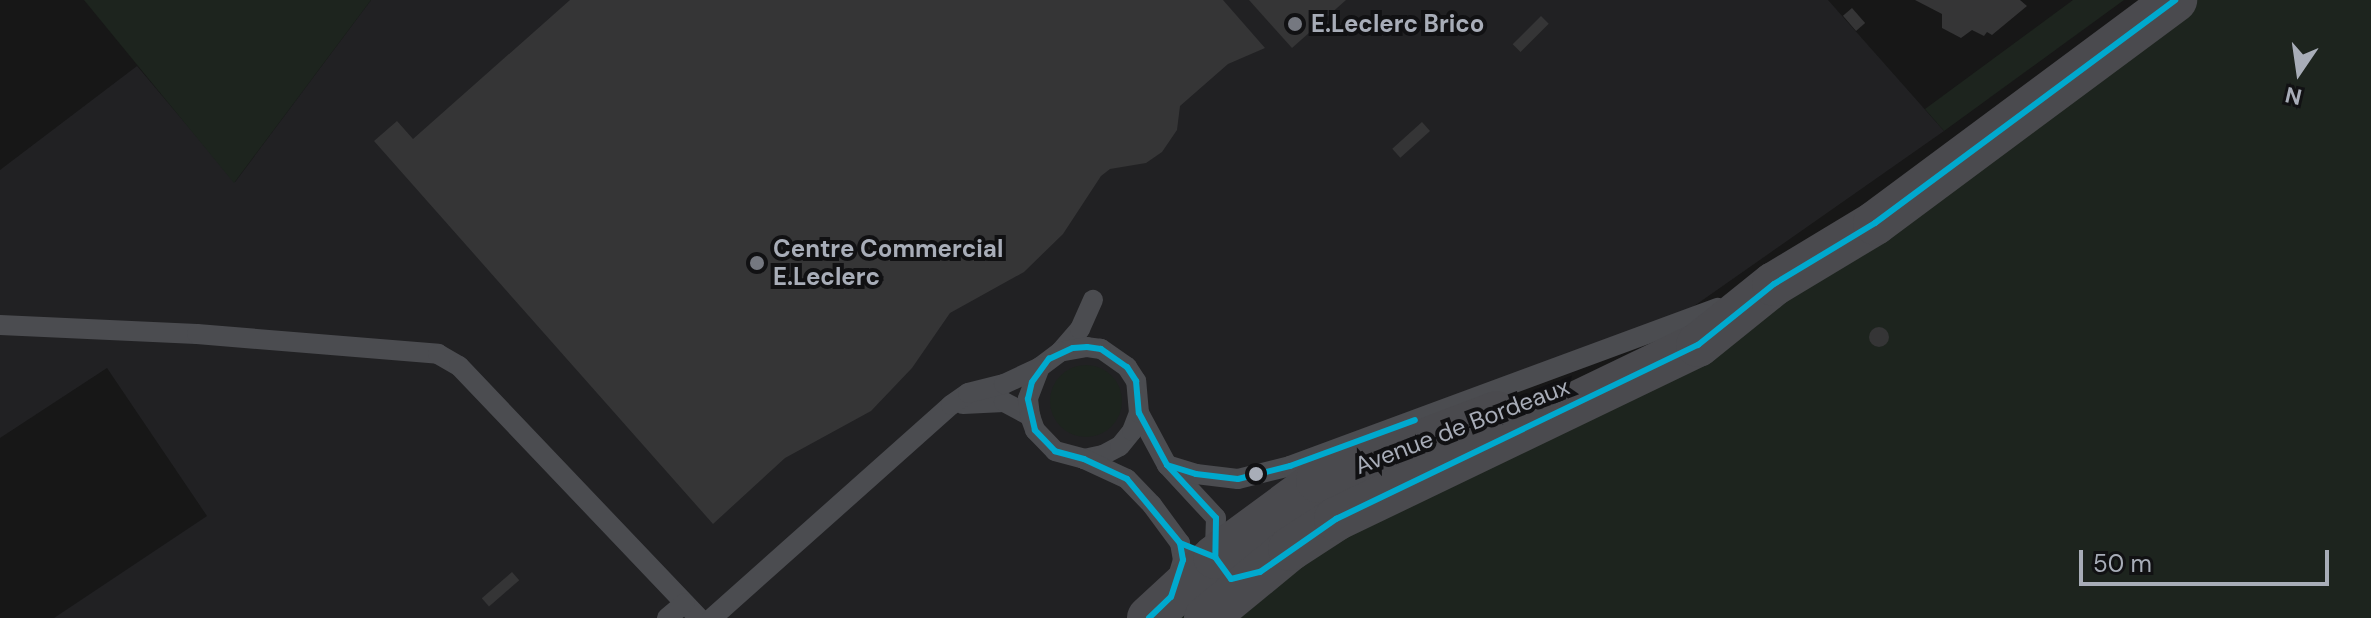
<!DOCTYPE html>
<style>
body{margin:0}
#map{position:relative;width:2371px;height:618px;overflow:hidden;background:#171717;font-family:"DM Sans",sans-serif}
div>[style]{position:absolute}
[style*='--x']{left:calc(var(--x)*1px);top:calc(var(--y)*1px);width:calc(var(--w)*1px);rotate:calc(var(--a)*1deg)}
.built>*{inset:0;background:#212123}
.green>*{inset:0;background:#1d241e}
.round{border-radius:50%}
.building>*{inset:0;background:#353536;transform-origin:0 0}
.service>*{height:20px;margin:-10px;padding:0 10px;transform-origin:10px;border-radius:10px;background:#4b4c50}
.secondary>*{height:44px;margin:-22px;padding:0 22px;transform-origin:22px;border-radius:22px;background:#4a4a4e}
.bus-1>*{height:6px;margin:-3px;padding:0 3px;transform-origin:3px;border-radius:3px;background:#00a9ce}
.dots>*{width:22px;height:22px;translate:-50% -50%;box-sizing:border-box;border:4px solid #111113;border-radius:50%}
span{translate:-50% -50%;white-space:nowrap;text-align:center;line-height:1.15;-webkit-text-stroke:8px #111113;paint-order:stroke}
.poi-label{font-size:24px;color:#a8adb8;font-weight:700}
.left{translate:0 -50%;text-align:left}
.street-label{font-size:24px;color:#a8adb8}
.north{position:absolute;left:2259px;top:32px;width:80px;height:80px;-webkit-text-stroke:6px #111113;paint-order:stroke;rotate:193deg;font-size:22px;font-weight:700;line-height:32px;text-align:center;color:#a8adb8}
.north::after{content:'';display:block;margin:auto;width:28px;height:36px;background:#a8adb8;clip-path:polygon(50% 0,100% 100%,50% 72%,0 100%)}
.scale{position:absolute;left:2079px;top:550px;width:250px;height:36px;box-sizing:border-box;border:4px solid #a8adb8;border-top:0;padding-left:10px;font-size:24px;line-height:28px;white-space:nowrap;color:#a8adb8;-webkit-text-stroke:6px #111113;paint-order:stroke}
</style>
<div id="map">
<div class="built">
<div style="clip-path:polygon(371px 0,1828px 0,1944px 131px,1687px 311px,1316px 448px,1282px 488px,1139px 618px,54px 618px,207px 516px,107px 368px,0 438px,0 170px,137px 66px,235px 182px)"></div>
</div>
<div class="green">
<div style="clip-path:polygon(84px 0,371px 0,234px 183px)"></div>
<div style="clip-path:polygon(2073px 0,2124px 0,1944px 131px,1925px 109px)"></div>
<div style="clip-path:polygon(2175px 0,2371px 0,2371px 618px,1149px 618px,1318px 481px,1596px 374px,1718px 308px)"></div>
<div class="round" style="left:1050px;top:365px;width:72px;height:72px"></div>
</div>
<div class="building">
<div style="clip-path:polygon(570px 0,1223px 0,1265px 48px,1228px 64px,1180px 106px,1177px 130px,1162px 152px,1146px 163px,1110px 169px,1101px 176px,1063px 234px,1024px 272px,950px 313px,912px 368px,871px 411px,785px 458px,713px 524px,374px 141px,397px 121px,413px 139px)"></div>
<div style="clip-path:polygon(1249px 0,1346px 0,1292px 48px)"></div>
<div style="clip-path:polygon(1915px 0,2020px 0,2027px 6px,1992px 35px,1987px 32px,1984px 36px,1972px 30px,1961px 38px,1942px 28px,1942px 14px)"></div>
<div style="left:1852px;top:8px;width:20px;height:12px;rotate:49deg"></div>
<div style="left:1541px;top:16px;width:11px;height:40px;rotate:45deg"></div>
<div style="left:1422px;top:122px;width:12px;height:40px;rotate:48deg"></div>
<div class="round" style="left:1869px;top:327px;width:20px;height:20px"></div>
<div style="left:512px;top:572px;width:11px;height:40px;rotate:49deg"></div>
</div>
<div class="service">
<div style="--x:0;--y:325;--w:197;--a:2.6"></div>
<div style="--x:197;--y:334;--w:242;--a:4.7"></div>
<div style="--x:438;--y:354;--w:24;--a:30"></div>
<div style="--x:459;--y:366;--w:348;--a:46.4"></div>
<div style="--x:1060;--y:352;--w:30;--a:-49"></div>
<div style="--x:1080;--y:329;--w:32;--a:-66"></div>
<div style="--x:963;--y:404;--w:41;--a:-2.8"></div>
<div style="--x:1004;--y:402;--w:30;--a:28"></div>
<div style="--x:1139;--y:413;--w:59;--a:61.7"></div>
<div style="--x:1167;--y:465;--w:72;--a:47.2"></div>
<div style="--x:1216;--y:518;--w:35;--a:92"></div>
<div style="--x:1084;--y:459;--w:19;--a:-12"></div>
<div style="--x:1103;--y:455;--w:19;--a:-28"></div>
<div style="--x:1120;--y:446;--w:19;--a:-51"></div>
<div style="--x:1132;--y:431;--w:19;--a:-69"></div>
<div style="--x:1139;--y:413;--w:32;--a:-95"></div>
<div style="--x:1136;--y:381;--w:17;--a:-123"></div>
<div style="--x:1127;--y:367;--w:32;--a:-145"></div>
<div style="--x:1101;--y:349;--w:14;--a:-172"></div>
<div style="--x:1087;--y:347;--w:27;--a:170"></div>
<div style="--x:1060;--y:352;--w:25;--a:143"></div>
<div style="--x:1040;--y:367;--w:34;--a:111"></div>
<div style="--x:1028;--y:399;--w:17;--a:83"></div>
<div style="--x:1030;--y:416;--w:15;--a:70"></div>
<div style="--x:1035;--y:430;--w:29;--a:46"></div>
<div style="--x:1055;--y:451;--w:30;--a:15"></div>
<div style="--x:1084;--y:459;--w:47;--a:24.9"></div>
<div style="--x:1127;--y:479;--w:36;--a:46"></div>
<div style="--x:1152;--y:505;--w:47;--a:53.6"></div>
<div style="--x:1180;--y:543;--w:17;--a:80"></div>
<div style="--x:1183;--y:560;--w:21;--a:107"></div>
<div style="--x:1167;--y:465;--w:30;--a:17"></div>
<div style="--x:1196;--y:474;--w:42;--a:6.8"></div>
<div style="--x:1238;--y:479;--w:54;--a:-14"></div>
<div style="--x:1290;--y:466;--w:456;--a:-20.3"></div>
<div style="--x:667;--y:618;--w:23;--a:-40"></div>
<div style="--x:712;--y:618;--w:320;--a:-41.7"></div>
<div style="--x:951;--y:405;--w:21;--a:-35"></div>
<div style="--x:968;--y:393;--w:37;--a:-14"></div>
<div style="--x:1004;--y:384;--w:40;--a:-25"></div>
</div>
<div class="secondary">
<div style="--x:1149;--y:618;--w:90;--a:-42.7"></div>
<div style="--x:1215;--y:557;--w:128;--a:-36.4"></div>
<div style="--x:1318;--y:481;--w:191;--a:-20.8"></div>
<div style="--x:1206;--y:618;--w:109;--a:-39.4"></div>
<div style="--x:1290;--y:549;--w:55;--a:-33.1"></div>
<div style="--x:1336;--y:519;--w:402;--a:-25.7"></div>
<div style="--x:1698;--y:345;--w:97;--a:-38.8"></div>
<div style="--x:1774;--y:284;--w:118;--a:-31.1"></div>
<div style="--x:1875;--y:223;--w:374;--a:-36.6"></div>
</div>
<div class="bus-1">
<div style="--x:1167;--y:465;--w:30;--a:17"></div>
<div style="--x:1196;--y:474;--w:42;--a:6.8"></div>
<div style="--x:1238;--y:479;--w:54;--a:-14"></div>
<div style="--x:1290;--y:466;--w:133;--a:-20.2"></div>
<div style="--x:1180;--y:543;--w:38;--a:22"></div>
<div style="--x:1215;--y:557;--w:27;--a:54"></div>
<div style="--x:1231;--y:579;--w:30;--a:-14"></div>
<div style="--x:1260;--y:572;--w:93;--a:-34.9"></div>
<div style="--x:1336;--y:519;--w:402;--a:-25.7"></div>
<div style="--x:1698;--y:345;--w:97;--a:-38.8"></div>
<div style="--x:1774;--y:284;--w:118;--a:-31.1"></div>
<div style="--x:1875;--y:223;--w:374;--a:-36.6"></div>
<div style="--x:1149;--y:618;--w:30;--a:-44"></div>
<div style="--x:1171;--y:597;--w:39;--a:-72"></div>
<div style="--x:1183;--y:560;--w:17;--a:-100"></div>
<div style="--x:1180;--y:543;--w:83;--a:-129.6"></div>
<div style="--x:1127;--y:479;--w:47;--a:-155.1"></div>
<div style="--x:1084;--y:459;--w:30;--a:-165"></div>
<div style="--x:1055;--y:451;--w:29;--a:-134"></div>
<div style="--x:1035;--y:430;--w:32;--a:-103"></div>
<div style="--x:1028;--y:399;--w:17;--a:-77"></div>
<div style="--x:1032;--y:382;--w:29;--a:-54"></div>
<div style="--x:1049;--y:359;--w:26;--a:-25"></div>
<div style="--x:1073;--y:348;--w:14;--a:-4"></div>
<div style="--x:1087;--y:347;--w:14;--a:8"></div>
<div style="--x:1101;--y:349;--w:32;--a:35"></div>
<div style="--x:1127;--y:367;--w:17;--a:57"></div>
<div style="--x:1136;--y:381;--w:32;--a:85"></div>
<div style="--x:1139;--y:413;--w:59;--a:61.7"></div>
<div style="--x:1167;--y:465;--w:72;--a:47.2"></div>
<div style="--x:1216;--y:518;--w:39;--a:91"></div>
</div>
<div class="dots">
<div style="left:1295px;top:24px;background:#757880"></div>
<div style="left:757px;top:263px;background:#757880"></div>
<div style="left:1256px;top:474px;background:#a8adb8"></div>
</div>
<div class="poi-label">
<span class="left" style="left:1311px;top:24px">E.Leclerc Brico</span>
<span class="left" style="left:773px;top:263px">Centre Commercial<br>E.Leclerc</span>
</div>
<div class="street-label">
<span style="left:1462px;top:426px;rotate:-21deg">Avenue de Bordeaux</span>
</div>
<div class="north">N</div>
<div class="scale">50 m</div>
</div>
